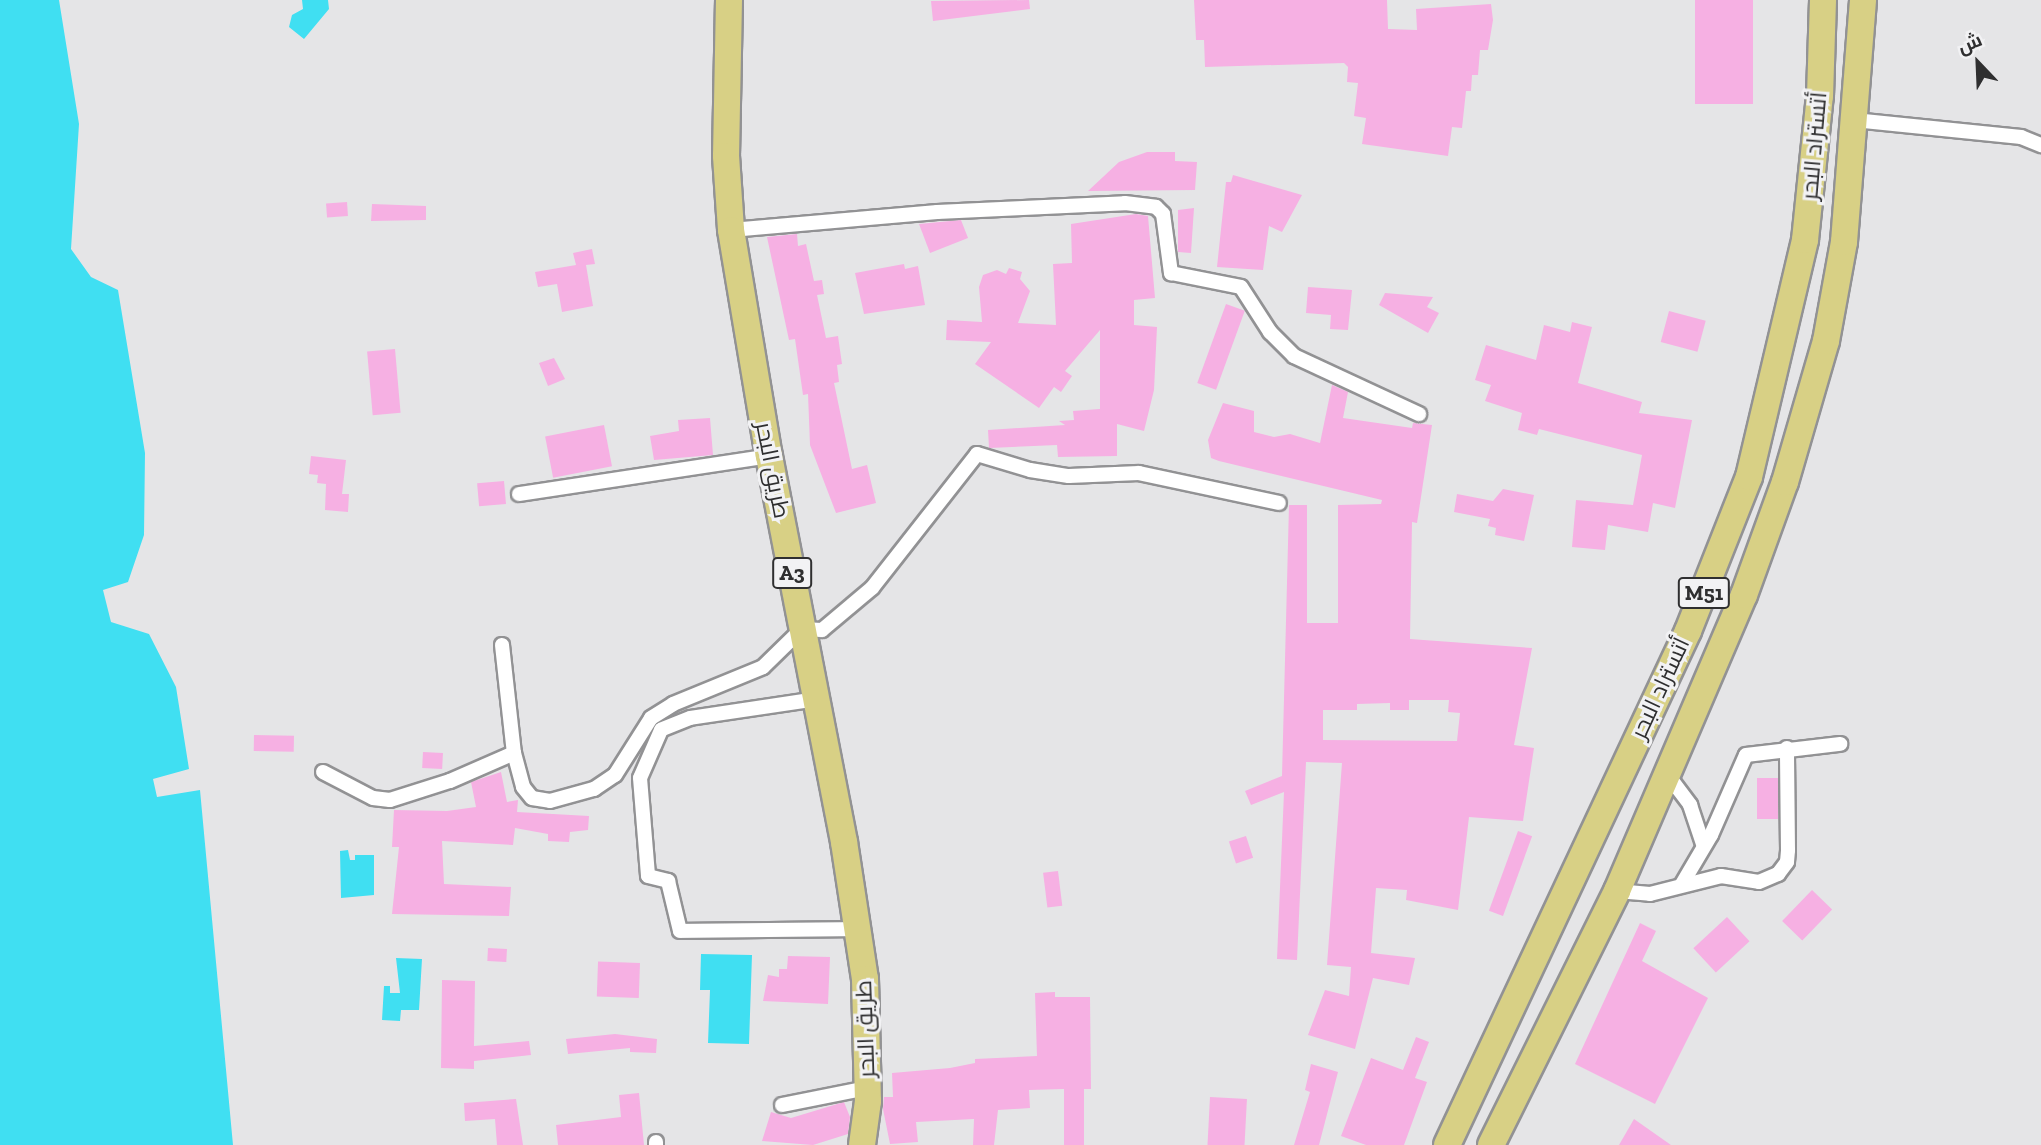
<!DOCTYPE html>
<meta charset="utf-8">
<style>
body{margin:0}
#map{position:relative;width:2041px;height:1145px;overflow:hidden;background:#e5e5e7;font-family:"Zilla Slab",Cairo,serif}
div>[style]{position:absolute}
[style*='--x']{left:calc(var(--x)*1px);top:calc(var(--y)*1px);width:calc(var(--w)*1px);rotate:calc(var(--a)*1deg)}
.water>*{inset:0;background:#40dff2}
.building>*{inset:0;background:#f6b0e3;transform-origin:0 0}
.roads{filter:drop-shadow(2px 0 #929294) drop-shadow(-2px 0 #929294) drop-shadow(0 2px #929294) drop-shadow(0 -2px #929294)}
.street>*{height:14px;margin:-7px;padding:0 7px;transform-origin:7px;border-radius:7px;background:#fff}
.highway>*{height:26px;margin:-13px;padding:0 13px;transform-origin:13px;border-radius:13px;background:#d8d085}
span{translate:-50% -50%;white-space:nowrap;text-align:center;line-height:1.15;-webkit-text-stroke:6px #f2f2f4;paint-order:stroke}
.shield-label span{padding:2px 5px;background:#f2f2f4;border:2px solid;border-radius:5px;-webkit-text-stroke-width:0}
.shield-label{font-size:21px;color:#2f2f30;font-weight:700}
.street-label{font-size:23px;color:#2f2f30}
.north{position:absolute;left:1943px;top:28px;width:70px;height:70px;-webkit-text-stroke:5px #f2f2f4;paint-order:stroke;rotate:337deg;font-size:19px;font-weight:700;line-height:28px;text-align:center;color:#2f2f30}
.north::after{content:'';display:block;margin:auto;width:24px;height:32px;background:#2f2f30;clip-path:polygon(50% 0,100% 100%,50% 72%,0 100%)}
</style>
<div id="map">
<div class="water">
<div style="clip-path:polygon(0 0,59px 0,79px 124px,71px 249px,91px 277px,118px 290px,145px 453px,144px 535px,128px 582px,103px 590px,111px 622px,149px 634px,176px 687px,189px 769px,153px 779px,157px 797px,200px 790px,233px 1145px,0 1145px)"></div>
<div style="clip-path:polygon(302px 0,328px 0,329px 9px,304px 39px,289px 27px,292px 15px,303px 9px)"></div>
<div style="clip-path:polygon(348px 850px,350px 860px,355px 860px,355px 855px,374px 855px,374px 895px,341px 898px,340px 851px)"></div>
<div style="clip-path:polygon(701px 954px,752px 955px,749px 1044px,708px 1043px,710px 990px,700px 990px)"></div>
<div style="clip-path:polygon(396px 958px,422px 959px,419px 1010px,401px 1010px,400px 1021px,382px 1020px,384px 986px,390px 986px,390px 993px,400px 993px)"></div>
</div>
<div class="building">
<div style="clip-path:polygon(1029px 0,1030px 9px,933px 21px,931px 1px)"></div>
<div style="clip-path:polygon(1194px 0,1387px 0,1388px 29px,1417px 30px,1416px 9px,1491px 4px,1493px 20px,1488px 50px,1480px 50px,1478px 75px,1472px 75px,1471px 91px,1466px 91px,1462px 128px,1452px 127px,1448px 156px,1362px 144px,1366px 118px,1354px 116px,1358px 83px,1347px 82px,1348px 67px,1344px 63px,1205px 67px,1204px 40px,1196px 40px)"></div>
<div style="left:1695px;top:0;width:58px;height:104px"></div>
<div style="clip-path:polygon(1147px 152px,1175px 152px,1175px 161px,1197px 162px,1195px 190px,1088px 191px,1119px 162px)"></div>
<div style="clip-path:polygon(1233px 175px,1302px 195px,1282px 232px,1269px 226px,1263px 270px,1217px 267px,1226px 182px,1231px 182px)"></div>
<div style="left:347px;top:202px;width:14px;height:21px;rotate:86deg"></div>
<div style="clip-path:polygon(372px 204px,426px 206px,426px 220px,371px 221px)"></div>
<div style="clip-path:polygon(1194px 208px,1191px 253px,1178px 252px,1178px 210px)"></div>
<div style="clip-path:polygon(1136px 214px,1148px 216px,1155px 298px,1134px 300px,1134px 325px,1157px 327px,1154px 390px,1144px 431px,1117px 424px,1117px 456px,1058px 457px,1057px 445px,989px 448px,988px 430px,1065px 425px,1059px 421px,1074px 420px,1073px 411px,1100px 409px,1100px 330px,1065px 371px,1072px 376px,1061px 392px,1054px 387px,1039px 408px,975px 364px,991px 342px,946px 340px,947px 320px,982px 322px,979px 287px,983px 275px,997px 270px,1006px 274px,1009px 268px,1022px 272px,1020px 279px,1030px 291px,1018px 323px,1056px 325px,1053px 264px,1072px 263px,1071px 224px)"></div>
<div style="clip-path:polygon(961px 220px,968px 238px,930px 253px,919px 224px)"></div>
<div style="clip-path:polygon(797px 234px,798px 246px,806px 244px,814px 281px,822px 280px,824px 294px,817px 295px,826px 338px,838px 336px,842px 364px,837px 365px,839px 382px,834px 383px,852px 469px,867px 465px,876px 503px,836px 513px,810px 445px,808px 394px,803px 395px,795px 339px,789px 340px,767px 237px)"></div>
<div style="clip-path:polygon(592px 249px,595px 264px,586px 265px,593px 306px,562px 312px,557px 284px,538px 287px,535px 272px,576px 265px,573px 253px)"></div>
<div style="clip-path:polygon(904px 264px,905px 269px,918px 266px,925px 305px,864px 314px,855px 273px)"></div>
<div style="clip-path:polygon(1308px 287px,1352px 290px,1348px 330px,1330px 329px,1331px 315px,1306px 313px)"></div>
<div style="clip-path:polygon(1385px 293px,1433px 297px,1427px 307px,1439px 313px,1428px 333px,1379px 305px)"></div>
<div style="left:1226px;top:304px;width:20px;height:84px;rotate:20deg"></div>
<div style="left:1669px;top:311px;width:38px;height:32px;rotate:15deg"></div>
<div style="clip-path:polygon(1572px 322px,1592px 327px,1578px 383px,1642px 402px,1639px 413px,1692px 420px,1675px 508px,1653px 503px,1648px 532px,1608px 525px,1605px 550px,1572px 547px,1576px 500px,1633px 505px,1642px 455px,1539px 429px,1537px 435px,1518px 430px,1522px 413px,1485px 401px,1491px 385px,1475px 380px,1486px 345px,1536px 360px,1544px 325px,1570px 332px)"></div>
<div style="left:395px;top:349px;width:64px;height:28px;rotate:85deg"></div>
<div style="clip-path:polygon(554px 358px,565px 379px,548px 386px,539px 363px)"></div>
<div style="clip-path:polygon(evenodd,1332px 385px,1348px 392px,1343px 418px,1412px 428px,1413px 423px,1432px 425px,1417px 523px,1412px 522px,1410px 639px,1532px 648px,1514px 745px,1534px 748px,1523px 821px,1469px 817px,1458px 910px,1406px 900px,1407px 890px,1376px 888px,1371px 953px,1415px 958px,1409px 985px,1373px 978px,1355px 1049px,1308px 1035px,1325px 990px,1349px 996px,1351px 967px,1327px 965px,1342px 763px,1306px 762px,1297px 960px,1277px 959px,1284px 792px,1251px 805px,1245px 791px,1282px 776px,1289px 505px,1307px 505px,1307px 623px,1338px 623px,1338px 505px,1381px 504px,1382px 500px,1219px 461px,1211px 458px,1208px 440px,1223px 403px,1254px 411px,1254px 432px,1274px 437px,1290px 434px,1320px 443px,1332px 385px,1409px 700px,1449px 700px,1448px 712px,1460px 713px,1457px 741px,1323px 740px,1323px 710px,1357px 710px,1357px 704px,1390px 703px,1390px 710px,1409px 710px,1409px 700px)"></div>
<div style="clip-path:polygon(710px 418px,713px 455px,654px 460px,650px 436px,679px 431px,678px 420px)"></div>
<div style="left:604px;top:425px;width:42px;height:60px;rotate:79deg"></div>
<div style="clip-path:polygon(311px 456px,346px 460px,342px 494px,349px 494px,348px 512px,325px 510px,326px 484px,317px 483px,318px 475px,309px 474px)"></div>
<div style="left:504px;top:481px;width:23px;height:27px;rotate:85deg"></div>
<div style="clip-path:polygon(1503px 489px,1534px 495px,1524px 541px,1495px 535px,1496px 528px,1488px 526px,1490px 519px,1454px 512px,1457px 494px,1493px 501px)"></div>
<div style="left:254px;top:735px;width:40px;height:16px;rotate:1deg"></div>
<div style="left:423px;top:752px;width:20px;height:16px;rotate:3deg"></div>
<div style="clip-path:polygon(501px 772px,507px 802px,518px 800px,517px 812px,589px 816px,588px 830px,570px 832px,569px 842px,548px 841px,548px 834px,515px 828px,513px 845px,442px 841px,444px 884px,511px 887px,509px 916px,392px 914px,399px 847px,392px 847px,394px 810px,447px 811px,476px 807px,471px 782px)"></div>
<div style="left:1757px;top:778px;width:21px;height:41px"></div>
<div style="left:1518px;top:831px;width:15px;height:85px;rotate:20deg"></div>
<div style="left:1246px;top:836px;width:23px;height:18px;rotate:72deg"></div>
<div style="left:1058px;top:871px;width:35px;height:15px;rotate:83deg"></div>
<div style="left:1812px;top:890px;width:28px;height:43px;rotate:44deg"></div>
<div style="left:1727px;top:917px;width:33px;height:46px;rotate:47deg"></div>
<div style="clip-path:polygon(1640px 923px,1656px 931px,1642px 961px,1708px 998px,1655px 1104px,1575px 1064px)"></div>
<div style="left:488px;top:948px;width:19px;height:13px;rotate:3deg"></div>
<div style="clip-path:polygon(788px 956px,830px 957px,828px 1004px,763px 1001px,768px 975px,779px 977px,779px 969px,787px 969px)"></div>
<div style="left:640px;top:963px;width:35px;height:42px;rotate:92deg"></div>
<div style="clip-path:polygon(442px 980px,475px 981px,474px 1046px,529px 1041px,531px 1055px,474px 1061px,474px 1069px,441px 1068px)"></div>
<div style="clip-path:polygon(1055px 992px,1055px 997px,1090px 997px,1091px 1089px,1084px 1089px,1084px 1145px,1064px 1145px,1064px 1089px,1029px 1090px,1030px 1108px,998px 1110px,994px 1145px,973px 1145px,974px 1119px,916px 1122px,918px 1142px,890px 1144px,883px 1109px,884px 1097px,893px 1097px,892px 1073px,950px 1068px,975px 1063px,975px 1059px,1037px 1056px,1035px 993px)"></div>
<div style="clip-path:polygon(615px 1034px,657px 1039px,656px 1053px,630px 1052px,630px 1048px,568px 1054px,566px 1039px)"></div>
<div style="clip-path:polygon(1416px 1037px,1429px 1042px,1415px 1078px,1427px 1082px,1404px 1145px,1366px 1145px,1341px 1136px,1371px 1058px,1403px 1070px)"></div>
<div style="clip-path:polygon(1311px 1064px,1338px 1072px,1319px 1145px,1294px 1145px,1310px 1092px,1305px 1090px)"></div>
<div style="clip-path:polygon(639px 1093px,644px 1145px,558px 1145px,556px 1125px,621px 1117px,619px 1095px)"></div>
<div style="left:1210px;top:1097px;width:37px;height:48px;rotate:3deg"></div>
<div style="clip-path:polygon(516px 1099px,523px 1145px,497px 1145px,495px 1119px,465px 1121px,464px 1103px)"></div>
<div style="clip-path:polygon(844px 1102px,850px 1117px,848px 1134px,813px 1145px,762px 1141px,771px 1112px,791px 1118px)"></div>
<div style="clip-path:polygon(1634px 1119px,1671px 1145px,1619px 1145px)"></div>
</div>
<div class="roads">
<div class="street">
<div style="--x:1854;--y:120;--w:168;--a:5.8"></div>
<div style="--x:2021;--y:137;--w:22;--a:22"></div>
<div style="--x:731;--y:230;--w:207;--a:-5"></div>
<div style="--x:937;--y:212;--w:188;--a:-2.7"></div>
<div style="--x:1125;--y:203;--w:31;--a:7"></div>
<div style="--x:1156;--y:207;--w:10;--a:45"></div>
<div style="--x:1163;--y:214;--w:60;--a:82.3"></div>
<div style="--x:1171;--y:273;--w:71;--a:11.3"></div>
<div style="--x:1241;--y:287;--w:54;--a:57.2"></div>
<div style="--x:1270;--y:332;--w:34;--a:45"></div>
<div style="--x:1294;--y:356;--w:138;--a:24.9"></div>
<div style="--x:519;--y:494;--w:253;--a:-8.6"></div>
<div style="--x:502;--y:645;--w:109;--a:83.7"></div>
<div style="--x:514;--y:753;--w:35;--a:75"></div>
<div style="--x:523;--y:787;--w:14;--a:51"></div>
<div style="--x:532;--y:798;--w:18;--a:9"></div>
<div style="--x:550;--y:801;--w:46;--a:-15.3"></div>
<div style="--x:594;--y:789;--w:25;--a:-34"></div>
<div style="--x:615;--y:775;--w:67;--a:-57.7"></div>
<div style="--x:651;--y:718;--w:26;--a:-32"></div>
<div style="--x:673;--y:704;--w:97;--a:-22.3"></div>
<div style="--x:763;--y:667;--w:54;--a:-44.3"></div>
<div style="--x:802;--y:629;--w:20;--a:3"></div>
<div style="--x:822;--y:630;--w:65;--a:-40"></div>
<div style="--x:872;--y:588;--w:170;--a:-51.9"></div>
<div style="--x:977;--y:454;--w:55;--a:16.8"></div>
<div style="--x:1030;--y:470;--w:39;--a:9"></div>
<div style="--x:1069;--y:476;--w:70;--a:-2.5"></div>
<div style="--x:1139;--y:473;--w:143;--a:12.1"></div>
<div style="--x:817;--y:699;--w:128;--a:171.5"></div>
<div style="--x:690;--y:718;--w:31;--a:158"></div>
<div style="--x:661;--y:730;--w:52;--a:113.6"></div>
<div style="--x:640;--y:778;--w:98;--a:85.3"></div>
<div style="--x:648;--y:876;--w:21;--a:14"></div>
<div style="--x:668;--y:881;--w:51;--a:76.5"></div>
<div style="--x:680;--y:931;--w:177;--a:-0.6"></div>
<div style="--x:323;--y:772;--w:56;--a:27.5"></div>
<div style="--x:373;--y:798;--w:17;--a:7"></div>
<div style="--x:390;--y:800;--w:63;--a:-17.6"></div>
<div style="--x:450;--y:781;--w:70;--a:-23.6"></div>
<div style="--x:1667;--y:774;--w:39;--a:53"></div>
<div style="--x:1690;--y:805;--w:41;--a:71.6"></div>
<div style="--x:1682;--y:884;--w:57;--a:-59.4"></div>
<div style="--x:1711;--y:835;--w:87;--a:-66.4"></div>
<div style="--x:1746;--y:755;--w:95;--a:-6.7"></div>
<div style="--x:1617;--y:891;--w:33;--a:5"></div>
<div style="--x:1650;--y:894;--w:73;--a:-14.2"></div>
<div style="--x:1721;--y:876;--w:38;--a:9"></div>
<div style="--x:1759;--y:882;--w:21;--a:-23"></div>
<div style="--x:1778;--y:874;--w:15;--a:-53"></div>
<div style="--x:1787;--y:862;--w:12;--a:-85"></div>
<div style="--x:1788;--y:850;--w:102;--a:-90.6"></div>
<div style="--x:782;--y:1105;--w:87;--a:-11.3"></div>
<div style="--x:656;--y:1145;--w:3;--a:-90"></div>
</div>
<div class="highway">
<div style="--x:729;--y:0;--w:156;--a:91.1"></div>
<div style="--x:726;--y:156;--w:74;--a:86.1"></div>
<div style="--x:731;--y:230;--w:229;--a:80.5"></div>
<div style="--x:769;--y:456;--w:393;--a:79"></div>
<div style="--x:844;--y:842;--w:139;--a:81.3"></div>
<div style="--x:865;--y:979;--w:122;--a:88.6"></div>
<div style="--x:868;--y:1101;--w:44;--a:97.8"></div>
<div style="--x:1447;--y:1145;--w:568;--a:-64.88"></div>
<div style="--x:1688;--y:631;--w:166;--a:-68.4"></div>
<div style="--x:1749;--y:477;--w:244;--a:-76.7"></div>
<div style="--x:1805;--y:240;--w:145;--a:-84.1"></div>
<div style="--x:1820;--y:96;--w:96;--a:-88.2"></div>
<div style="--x:1491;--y:1145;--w:284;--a:-63.6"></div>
<div style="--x:1617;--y:891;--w:322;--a:-66.8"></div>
<div style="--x:1744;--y:595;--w:120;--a:-70.1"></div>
<div style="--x:1785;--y:482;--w:147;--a:-73.8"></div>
<div style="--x:1826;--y:341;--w:101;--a:-79.7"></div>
<div style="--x:1844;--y:242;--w:243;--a:-85.5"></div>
</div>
</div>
<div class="shield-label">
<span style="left:792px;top:573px">A3</span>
<span style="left:1704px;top:593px">M51</span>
</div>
<div class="street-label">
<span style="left:1814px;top:146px;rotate:-85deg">أتستراد البحر</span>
<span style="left:773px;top:470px;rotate:79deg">طريق البحر</span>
<span style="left:1660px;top:688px;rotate:-65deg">أتستراد البحر</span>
<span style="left:865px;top:1029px;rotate:-92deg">طريق البحر</span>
</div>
<div class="north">ش</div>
</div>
